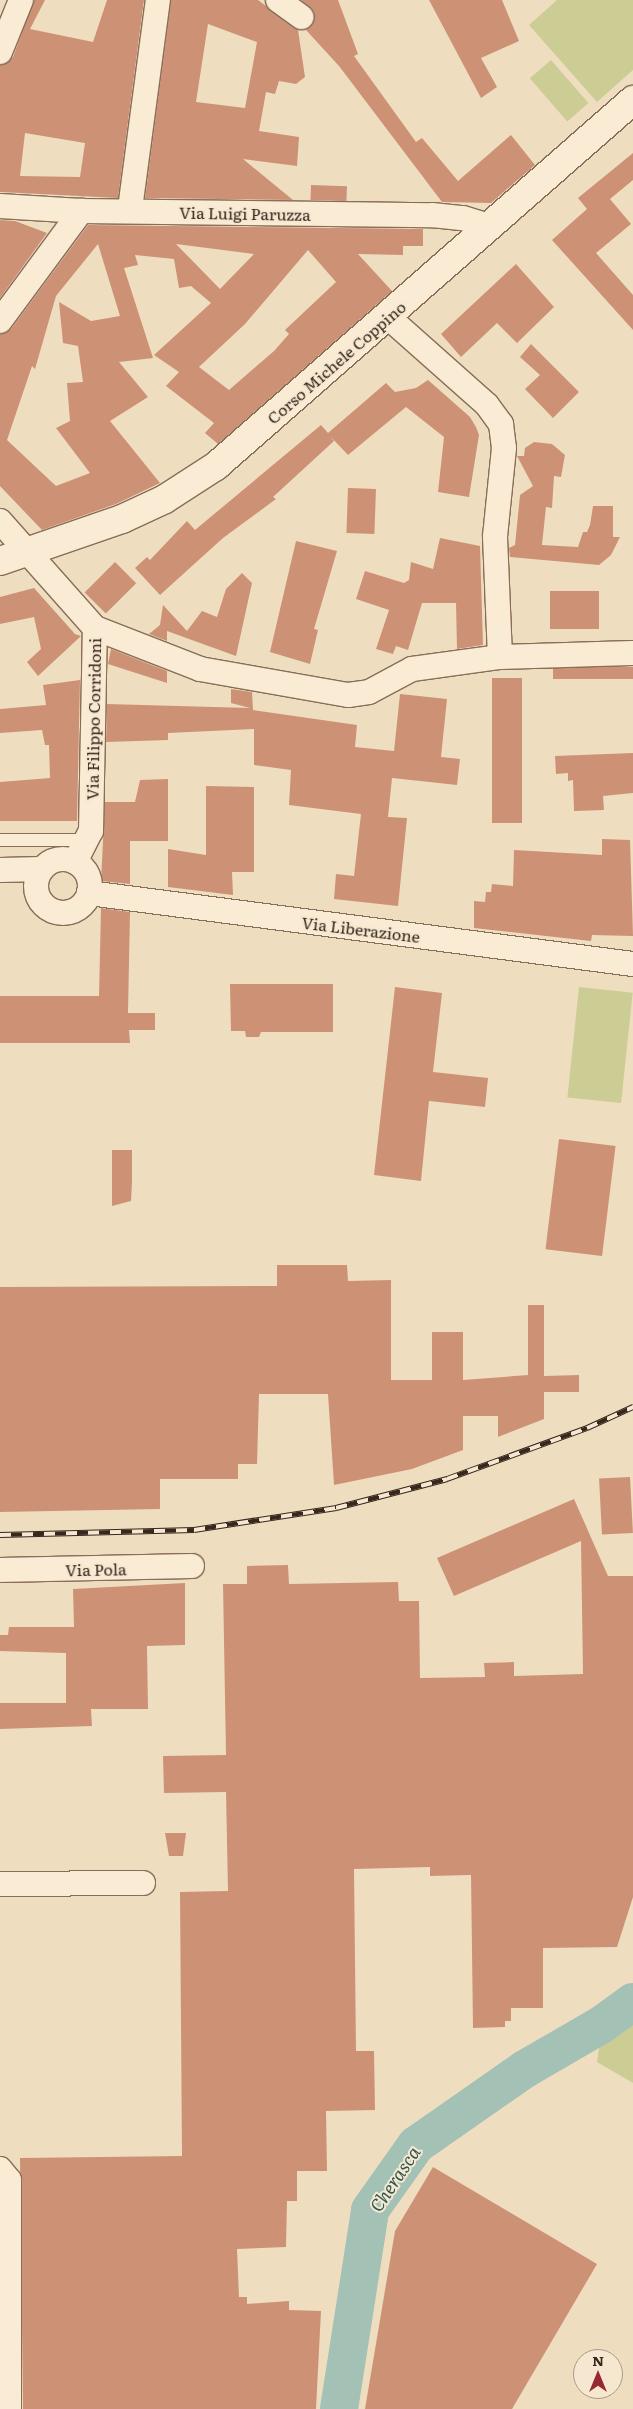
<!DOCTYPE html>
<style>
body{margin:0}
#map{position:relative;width:633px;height:2409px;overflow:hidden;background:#efddc0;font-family:Literata,serif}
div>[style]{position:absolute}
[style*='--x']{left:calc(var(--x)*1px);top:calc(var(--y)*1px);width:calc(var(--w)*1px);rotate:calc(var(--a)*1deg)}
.green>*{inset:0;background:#cbcd94;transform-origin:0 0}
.river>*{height:38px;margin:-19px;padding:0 19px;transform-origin:19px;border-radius:19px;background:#a3c1b5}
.building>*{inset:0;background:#cd9275;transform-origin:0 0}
.roads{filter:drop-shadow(1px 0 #886d58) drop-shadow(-1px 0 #886d58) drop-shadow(0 1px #886d58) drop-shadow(0 -1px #886d58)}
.service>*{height:12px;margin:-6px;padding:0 6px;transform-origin:6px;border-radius:6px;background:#f9ebd4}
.minor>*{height:24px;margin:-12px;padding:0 12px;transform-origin:12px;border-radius:12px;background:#f9ebd4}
.minor>.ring{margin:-12px;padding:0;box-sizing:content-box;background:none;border:24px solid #f9ebd4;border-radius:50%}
.secondary>*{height:28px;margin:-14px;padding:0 14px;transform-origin:14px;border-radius:14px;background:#f9ebd4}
.rail>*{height:5.5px;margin-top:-2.75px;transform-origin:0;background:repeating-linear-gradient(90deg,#f6e8d0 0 11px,#37271d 0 22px);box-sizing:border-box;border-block:1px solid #37271d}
span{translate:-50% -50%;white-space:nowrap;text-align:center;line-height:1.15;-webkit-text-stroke:4px #f6e8d0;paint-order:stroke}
.street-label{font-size:16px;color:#37271d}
.water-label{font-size:18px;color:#2c5751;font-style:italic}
.north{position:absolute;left:573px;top:2349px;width:50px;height:50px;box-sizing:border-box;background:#f6e8d0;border:1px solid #aa9b88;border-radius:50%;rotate:0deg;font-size:14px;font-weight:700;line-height:20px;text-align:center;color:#37271d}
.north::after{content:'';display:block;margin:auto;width:18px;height:22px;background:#982732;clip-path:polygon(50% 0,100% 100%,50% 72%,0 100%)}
</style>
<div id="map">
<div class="green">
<div style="clip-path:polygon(557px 0,633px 0,633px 70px,597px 102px,529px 25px)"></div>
<div style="left:551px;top:60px;width:57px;height:28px;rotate:49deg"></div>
<div style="left:579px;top:987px;width:54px;height:111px;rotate:6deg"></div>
<div style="clip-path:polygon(633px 2012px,633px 2083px,597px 2062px,601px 2034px)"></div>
</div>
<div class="river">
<div style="--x:339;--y:2409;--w:201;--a:-81.1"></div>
<div style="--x:370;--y:2210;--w:80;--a:-54.7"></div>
<div style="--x:416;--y:2145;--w:133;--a:-34.9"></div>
<div style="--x:525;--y:2069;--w:88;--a:-30.1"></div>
<div style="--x:601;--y:2025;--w:39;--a:-36"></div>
</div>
<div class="building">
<div style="clip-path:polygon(evenodd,34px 0,45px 0,30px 29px,93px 42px,107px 0,144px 0,118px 198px,0 192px,0 65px,13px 57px,34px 0,25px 133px,85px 143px,80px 177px,20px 176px,25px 133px)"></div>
<div style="clip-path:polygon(evenodd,171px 0,258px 0,298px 30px,305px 77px,296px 84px,279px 81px,275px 94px,266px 92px,259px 131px,299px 137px,297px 166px,243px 159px,293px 200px,145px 198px,171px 0,208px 24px,257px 42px,245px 108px,196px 102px,208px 24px)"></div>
<div style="clip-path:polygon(301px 0,338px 0,358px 54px,354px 56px,416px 142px,422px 138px,458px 181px,511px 135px,535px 165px,491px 203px,442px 202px,339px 66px,306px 30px,312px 25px,314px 12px)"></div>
<div style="clip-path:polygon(429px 0,502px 0,519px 41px,481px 58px,497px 87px,481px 98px)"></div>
<div style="clip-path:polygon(633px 153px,633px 180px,610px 199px,631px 224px,596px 253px,633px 295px,633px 330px,552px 240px,587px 209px,578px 198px)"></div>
<div style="left:311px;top:185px;width:36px;height:15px;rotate:2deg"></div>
<div style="clip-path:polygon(0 220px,15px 221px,47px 233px,0 298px)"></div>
<div style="clip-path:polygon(evenodd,88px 225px,423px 229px,423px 246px,403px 246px,403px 255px,358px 254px,392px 291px,218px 444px,205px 433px,214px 423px,166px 386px,179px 372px,154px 355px,211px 303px,191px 286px,179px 288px,174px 259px,135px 255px,138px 265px,124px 268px,153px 358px,119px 362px,148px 397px,110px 421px,160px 483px,116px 504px,42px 530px,0 486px,0 334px,11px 329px,88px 225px,98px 244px,120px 316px,91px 321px,59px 302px,63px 343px,78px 346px,83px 382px,67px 383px,70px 421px,56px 428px,90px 473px,56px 486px,7px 440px,32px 366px,35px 369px,56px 296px,98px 244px,88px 225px,176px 244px,254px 254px,220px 289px,176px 244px,88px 225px,308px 250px,336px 282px,285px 330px,289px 334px,274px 351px,229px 390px,199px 367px,245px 324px,308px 250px)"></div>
<div style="clip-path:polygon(516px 264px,554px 307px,517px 343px,497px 323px,461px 357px,441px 334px)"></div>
<div style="clip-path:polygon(531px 344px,579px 392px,553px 418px,525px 389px,540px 375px,520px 357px)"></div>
<div style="clip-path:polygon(428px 380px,470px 417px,476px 427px,479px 435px,469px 497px,438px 492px,444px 437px,406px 407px,348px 455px,330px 436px,334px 441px,273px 497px,276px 499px,223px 538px,160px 595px,135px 568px,147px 557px,150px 560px,187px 521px,195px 530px,321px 425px,328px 433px,386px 383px,395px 392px,416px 388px)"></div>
<div style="clip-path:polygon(534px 442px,552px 444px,565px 455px,561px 477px,554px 476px,552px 508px,546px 507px,542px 545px,578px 547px,583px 532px,587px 532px,590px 525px,593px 506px,613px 506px,613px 537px,620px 537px,611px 555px,599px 565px,510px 557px,509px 548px,515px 545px,520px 495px,533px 486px,517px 456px,524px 456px,525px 448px)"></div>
<div style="left:348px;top:488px;width:28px;height:45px;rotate:2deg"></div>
<div style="clip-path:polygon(440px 538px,480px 546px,483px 645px,457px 649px,456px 603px,422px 603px,408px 650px,396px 646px,393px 654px,376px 649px,389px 610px,356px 599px,365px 571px,404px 583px,409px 580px,411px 562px,433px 569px)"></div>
<div style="clip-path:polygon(296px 541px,337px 551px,314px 629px,318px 630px,310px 664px,270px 652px)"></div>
<div style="left:115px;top:562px;width:30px;height:43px;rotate:45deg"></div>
<div style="clip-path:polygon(242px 573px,252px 583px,236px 656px,167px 631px,167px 641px,149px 634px,160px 625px,163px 605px,187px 631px,202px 611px,217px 617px,226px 589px)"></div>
<div style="clip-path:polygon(34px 588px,75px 634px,81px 636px,38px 676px,27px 662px,41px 649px,34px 617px,0 624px,0 597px)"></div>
<div style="left:550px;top:591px;width:49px;height:38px"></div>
<div style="clip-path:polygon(111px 649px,167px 671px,167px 683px,108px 664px)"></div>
<div style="left:633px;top:667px;width:12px;height:80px;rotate:90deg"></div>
<div style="left:492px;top:678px;width:30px;height:145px"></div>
<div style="clip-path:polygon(80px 680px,77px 821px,0 821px,0 782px,50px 778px,49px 745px,45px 745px,42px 730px,0 733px,0 709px,46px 705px,43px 685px)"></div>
<div style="clip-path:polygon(231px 689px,252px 692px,253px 710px,357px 725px,355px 747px,394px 751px,400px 694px,447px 699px,441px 757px,460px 759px,457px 785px,392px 778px,388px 817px,407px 818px,398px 906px,334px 899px,336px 874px,354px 876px,361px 814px,289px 805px,291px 770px,254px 765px,254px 729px,168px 733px,168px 740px,106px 742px,107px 704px,250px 708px,231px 703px)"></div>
<div style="clip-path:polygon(633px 753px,633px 793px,603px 796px,604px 810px,574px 811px,573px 780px,568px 781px,568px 773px,556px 774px,555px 756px)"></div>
<div style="clip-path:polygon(168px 779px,168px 841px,130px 841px,130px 884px,101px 881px,105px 802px,135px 802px,140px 780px)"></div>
<div style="clip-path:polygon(206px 786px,254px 787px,254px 872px,232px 872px,233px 895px,168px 887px,168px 849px,206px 855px)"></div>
<div style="clip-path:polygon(602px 839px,630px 840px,633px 936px,592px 935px,591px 941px,474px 928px,474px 901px,485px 902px,486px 892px,491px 892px,492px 884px,513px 886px,514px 850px,602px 855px)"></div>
<div style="clip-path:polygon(101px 908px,130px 912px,128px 1013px,155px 1013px,155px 1030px,129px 1030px,130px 1043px,0 1043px,0 996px,99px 996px)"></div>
<div style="clip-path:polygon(230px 984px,333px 984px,333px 1032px,261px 1032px,259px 1037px,246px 1037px,245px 1031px,231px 1031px)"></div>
<div style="clip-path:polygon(395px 987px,442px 993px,433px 1072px,488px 1078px,485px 1107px,429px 1101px,421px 1181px,374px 1175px)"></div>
<div style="left:559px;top:1139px;width:57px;height:111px;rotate:7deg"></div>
<div style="clip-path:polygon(112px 1150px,132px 1150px,132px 1182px,131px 1201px,112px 1206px)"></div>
<div style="clip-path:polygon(277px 1265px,347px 1265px,348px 1281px,391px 1280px,391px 1380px,432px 1380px,432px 1332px,463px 1332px,463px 1380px,528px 1375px,528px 1305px,544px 1305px,544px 1376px,579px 1375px,579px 1392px,544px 1392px,544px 1419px,498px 1437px,498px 1416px,463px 1416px,463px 1450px,412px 1469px,334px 1485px,328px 1394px,259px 1394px,257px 1464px,238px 1464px,238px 1479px,160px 1479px,160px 1509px,0 1512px,0 1287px,277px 1286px)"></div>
<div style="left:630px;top:1477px;width:56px;height:31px;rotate:87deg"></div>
<div style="clip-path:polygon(574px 1499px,608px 1576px,633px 1576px,633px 1897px,617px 1947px,543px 1948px,543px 2008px,511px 2008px,511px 2021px,505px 2021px,505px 2027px,473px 2028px,471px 1875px,430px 1876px,430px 1867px,354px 1869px,356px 2051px,374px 2051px,375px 2110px,326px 2111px,327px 2171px,297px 2171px,297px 2201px,287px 2201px,286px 2247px,237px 2249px,239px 2297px,247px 2297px,247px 2304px,289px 2301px,289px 2310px,321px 2311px,316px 2409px,23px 2409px,20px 2158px,182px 2156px,180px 1892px,228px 1891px,226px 1792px,164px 1793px,163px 1756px,226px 1755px,223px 1584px,247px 1584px,247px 1566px,288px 1565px,289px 1584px,398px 1582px,399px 1601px,419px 1601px,420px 1678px,485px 1677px,484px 1663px,514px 1662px,514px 1676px,583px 1674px,581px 1541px,454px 1596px,437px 1558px)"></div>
<div style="clip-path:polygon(185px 1583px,185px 1645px,147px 1646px,148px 1709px,91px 1709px,92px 1726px,0 1729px,0 1703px,66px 1703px,66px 1653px,0 1651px,0 1635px,8px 1635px,9px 1627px,74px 1627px,73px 1589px)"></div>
<div style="clip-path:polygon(165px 1833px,186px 1833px,183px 1856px,169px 1856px)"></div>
<div style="clip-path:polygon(433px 2167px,597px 2264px,512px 2409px,365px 2409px,395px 2231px)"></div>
</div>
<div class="roads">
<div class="service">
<div style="--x:0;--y:840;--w:77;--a:0"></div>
<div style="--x:77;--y:840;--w:9;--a:58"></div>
</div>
<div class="minor">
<div style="--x:278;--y:0;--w:29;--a:36"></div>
<div style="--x:0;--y:52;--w:56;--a:-68"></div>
<div style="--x:0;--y:206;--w:81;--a:3.5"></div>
<div style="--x:81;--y:211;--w:351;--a:0.7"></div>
<div style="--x:432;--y:215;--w:31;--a:6"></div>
<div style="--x:463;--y:218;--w:27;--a:17"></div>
<div style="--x:130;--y:209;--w:211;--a:-82.4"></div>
<div style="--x:388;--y:317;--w:132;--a:41.6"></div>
<div style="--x:487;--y:405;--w:24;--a:54"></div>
<div style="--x:501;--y:424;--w:24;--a:83"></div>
<div style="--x:504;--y:448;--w:89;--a:95.8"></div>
<div style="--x:495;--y:537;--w:120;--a:87.6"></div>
<div style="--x:0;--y:321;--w:137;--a:-53.6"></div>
<div style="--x:0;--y:521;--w:143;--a:48.4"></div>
<div style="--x:95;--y:628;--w:113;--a:21.3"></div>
<div style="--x:200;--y:669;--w:150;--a:10"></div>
<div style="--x:348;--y:695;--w:21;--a:-8"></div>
<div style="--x:369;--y:692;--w:49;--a:-28.1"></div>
<div style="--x:412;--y:669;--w:89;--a:-7.8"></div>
<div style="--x:500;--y:657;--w:133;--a:-1.7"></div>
<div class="ring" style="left:36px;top:859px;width:30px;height:30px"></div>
<div style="--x:75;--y:862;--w:35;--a:-63"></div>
<div style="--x:91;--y:831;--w:203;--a:-88.9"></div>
<div style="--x:0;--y:870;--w:42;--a:-1.4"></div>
<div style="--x:89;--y:893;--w:549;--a:7.44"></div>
<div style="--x:0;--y:1570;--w:192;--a:-1.2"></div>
<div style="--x:0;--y:1884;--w:143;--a:-0.4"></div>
<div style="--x:0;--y:2169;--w:14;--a:51"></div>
<div style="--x:9;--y:2180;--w:229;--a:90"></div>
</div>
<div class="secondary">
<div style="--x:0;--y:561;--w:129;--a:-19"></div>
<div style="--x:122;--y:519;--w:47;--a:-24.9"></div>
<div style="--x:165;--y:499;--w:61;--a:-32.9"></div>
<div style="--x:216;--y:466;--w:555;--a:-41.27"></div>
</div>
</div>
<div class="rail">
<div style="--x:0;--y:1535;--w:194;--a:-1.5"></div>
<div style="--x:194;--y:1530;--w:144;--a:-8.8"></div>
<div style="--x:336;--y:1508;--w:115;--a:-14.6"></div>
<div style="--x:447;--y:1479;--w:149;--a:-20"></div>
<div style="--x:587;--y:1428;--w:51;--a:-24.5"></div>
</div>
<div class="street-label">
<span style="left:245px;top:213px;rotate:1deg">Via Luigi Paruzza</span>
<span style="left:336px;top:362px;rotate:-41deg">Corso Michele Coppino</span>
<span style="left:93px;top:719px;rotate:-89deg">Via Filippo Corridoni</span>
<span style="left:361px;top:929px;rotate:7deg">Via Liberazione</span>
<span style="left:96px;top:1569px;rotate:-1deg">Via Pola</span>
</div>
<div class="water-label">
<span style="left:395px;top:2179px;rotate:-56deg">Cherasca</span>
</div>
<div class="north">N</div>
</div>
